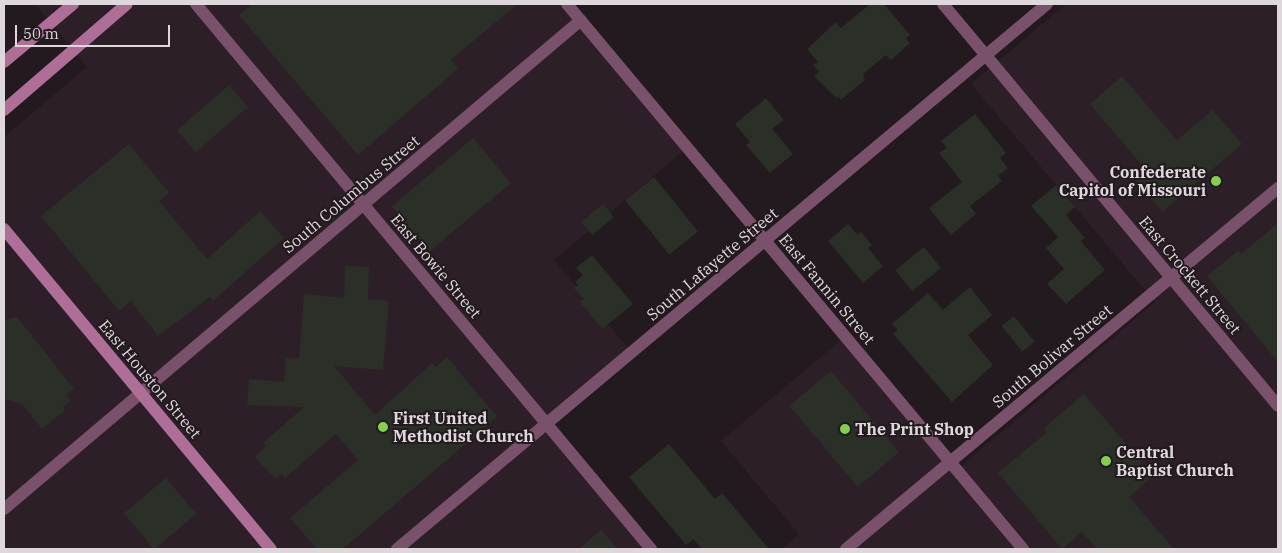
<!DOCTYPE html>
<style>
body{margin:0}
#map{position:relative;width:1282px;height:553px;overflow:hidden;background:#221a1f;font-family:"IBM Plex Serif",serif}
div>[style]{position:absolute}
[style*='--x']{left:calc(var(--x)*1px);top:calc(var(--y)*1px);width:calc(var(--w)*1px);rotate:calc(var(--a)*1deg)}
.built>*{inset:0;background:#2d1f28}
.building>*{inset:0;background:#2a2f27;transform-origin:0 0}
.street>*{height:12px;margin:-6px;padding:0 6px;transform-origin:6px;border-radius:6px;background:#79516b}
.secondary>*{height:12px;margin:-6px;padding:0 6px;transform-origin:6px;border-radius:6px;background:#ae6e98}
.dots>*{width:14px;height:14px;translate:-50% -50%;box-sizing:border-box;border:2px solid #221a1f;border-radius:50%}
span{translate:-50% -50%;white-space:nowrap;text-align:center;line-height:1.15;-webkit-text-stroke:4px #221a1f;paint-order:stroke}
.poi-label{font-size:16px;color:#ded8dc;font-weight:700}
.right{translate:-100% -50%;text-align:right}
.left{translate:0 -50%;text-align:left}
.street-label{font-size:16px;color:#ded8dc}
.frame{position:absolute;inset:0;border:5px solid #ded8dc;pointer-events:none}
.scale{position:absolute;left:15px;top:25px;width:155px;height:22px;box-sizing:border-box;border:2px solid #ded8dc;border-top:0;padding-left:6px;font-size:15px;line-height:18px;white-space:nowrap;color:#ded8dc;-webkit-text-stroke:4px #221a1f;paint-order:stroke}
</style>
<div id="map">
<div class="built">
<div style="clip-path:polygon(35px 4px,568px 4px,688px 147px,554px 260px,635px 356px,551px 427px,653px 549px,4px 549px,4px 137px,87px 67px)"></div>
<div style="clip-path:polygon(1066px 4px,1278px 4px,1278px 549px,782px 549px,799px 534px,721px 441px,841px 340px,953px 473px,1155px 302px,971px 84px)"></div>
</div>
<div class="building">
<div style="clip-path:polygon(253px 4px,517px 4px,451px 60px,458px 69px,358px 155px,239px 15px)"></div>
<div style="clip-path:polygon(870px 4px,884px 4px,910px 35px,906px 38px,910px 43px,891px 60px,886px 55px,863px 74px,865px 80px,841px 100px,838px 96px,836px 98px,814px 76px,819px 72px,813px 65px,818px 62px,807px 49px,836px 22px,841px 28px)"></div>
<div style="clip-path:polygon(1122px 76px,1177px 140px,1213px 110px,1242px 144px,1162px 212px,1135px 179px,1146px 170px,1090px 104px)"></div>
<div style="left:229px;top:85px;width:29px;height:69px;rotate:49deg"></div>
<div style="clip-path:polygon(766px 98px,784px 120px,772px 129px,793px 154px,770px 173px,746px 145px,750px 142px,735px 124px)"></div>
<div style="clip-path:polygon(975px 114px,1006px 153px,1000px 158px,1008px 168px,998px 176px,1002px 181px,970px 206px,976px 214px,951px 235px,929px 208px,962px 182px,939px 153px,947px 148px,941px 141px)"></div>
<div style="left:473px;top:138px;width:59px;height:106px;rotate:50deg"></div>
<div style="clip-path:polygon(129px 144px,169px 193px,159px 201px,207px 259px,260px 211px,284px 238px,213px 301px,210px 297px,158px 336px,131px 301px,119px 311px,41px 216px)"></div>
<div style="left:654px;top:177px;width:70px;height:37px;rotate:51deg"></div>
<div style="clip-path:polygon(1056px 185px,1075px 207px,1066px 215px,1085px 238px,1081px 241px,1105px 270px,1066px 304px,1047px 284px,1064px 269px,1046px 248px,1058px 237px,1031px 206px)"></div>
<div style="left:603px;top:204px;width:17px;height:28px;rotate:50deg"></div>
<div style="clip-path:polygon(1278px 223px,1278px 362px,1207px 276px,1238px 251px,1241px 254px)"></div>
<div style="clip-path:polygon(848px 224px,858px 235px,861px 232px,872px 245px,868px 248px,883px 266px,863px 283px,828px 241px)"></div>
<div style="left:924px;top:247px;width:27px;height:37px;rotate:51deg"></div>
<div style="clip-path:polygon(592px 255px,633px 304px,602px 329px,580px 302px,584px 299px,574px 288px,578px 285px,575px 282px,583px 275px,576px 268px)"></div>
<div style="clip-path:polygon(345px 266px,369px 267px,368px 299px,389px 301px,383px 370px,334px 366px,375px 415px,432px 363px,436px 367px,447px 357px,497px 417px,343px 549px,317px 549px,290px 518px,358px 460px,336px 434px,285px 478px,282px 474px,275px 479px,255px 457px,266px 446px,263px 443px,304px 407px,247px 405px,249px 379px,284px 382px,286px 358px,299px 359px,304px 294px,344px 298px)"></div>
<div style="clip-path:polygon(970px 287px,992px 315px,968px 335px,993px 365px,952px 402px,893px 334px,898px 330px,892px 324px,928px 293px,943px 310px)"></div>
<div style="left:1014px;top:316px;width:33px;height:16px;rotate:51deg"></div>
<div style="clip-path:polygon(17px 317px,74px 389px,66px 394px,71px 400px,63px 407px,65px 410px,42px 429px,22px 404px,4px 399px,4px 320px)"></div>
<div style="left:831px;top:371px;width:106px;height:54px;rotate:50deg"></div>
<div style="clip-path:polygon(1084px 394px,1153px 476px,1129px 497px,1174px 549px,1097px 549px,1082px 532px,1062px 549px,998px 473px,1047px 432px,1044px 428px)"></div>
<div style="clip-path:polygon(669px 444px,715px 499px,722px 493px,769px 549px,702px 549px,693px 539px,686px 545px,629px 477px)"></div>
<div style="left:166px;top:478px;width:47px;height:55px;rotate:50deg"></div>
<div style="clip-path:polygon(601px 530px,618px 549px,578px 549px)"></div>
</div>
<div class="street">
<div style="--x:196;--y:4;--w:710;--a:50.14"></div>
<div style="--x:567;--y:4;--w:711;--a:50.08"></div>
<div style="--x:943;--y:4;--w:523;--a:50.19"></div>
<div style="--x:4;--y:509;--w:756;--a:-40.28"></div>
<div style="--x:397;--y:549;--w:848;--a:-39.98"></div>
<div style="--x:846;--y:549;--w:563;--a:-39.88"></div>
</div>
<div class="secondary">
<div style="--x:4;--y:62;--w:90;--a:-40"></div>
<div style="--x:4;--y:110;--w:162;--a:-40.8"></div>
<div style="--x:4;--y:229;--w:417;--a:50.2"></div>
</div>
<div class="dots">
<div style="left:1216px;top:181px;background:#83d04e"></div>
<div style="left:383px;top:427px;background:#83d04e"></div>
<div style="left:845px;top:429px;background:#83d04e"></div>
<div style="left:1106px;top:461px;background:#83d04e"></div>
</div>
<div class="poi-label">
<span class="right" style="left:1206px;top:181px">Confederate<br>Capitol of Missouri</span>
<span class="left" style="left:393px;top:427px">First United<br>Methodist Church</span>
<span class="left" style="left:855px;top:429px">The Print Shop</span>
<span class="left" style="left:1116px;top:461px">Central<br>Baptist Church</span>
</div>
<div class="street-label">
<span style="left:351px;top:194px;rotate:-40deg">South Columbus Street</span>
<span style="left:712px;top:264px;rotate:-40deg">South Lafayette Street</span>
<span style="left:436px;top:266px;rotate:50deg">East Bowie Street</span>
<span style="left:1190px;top:275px;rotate:50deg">East Crockett Street</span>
<span style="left:827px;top:289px;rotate:50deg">East Fannin Street</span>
<span style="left:1052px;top:356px;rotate:-40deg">South Bolivar Street</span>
<span style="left:150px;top:379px;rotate:50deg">East Houston Street</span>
</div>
<div class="frame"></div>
<div class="scale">50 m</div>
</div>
